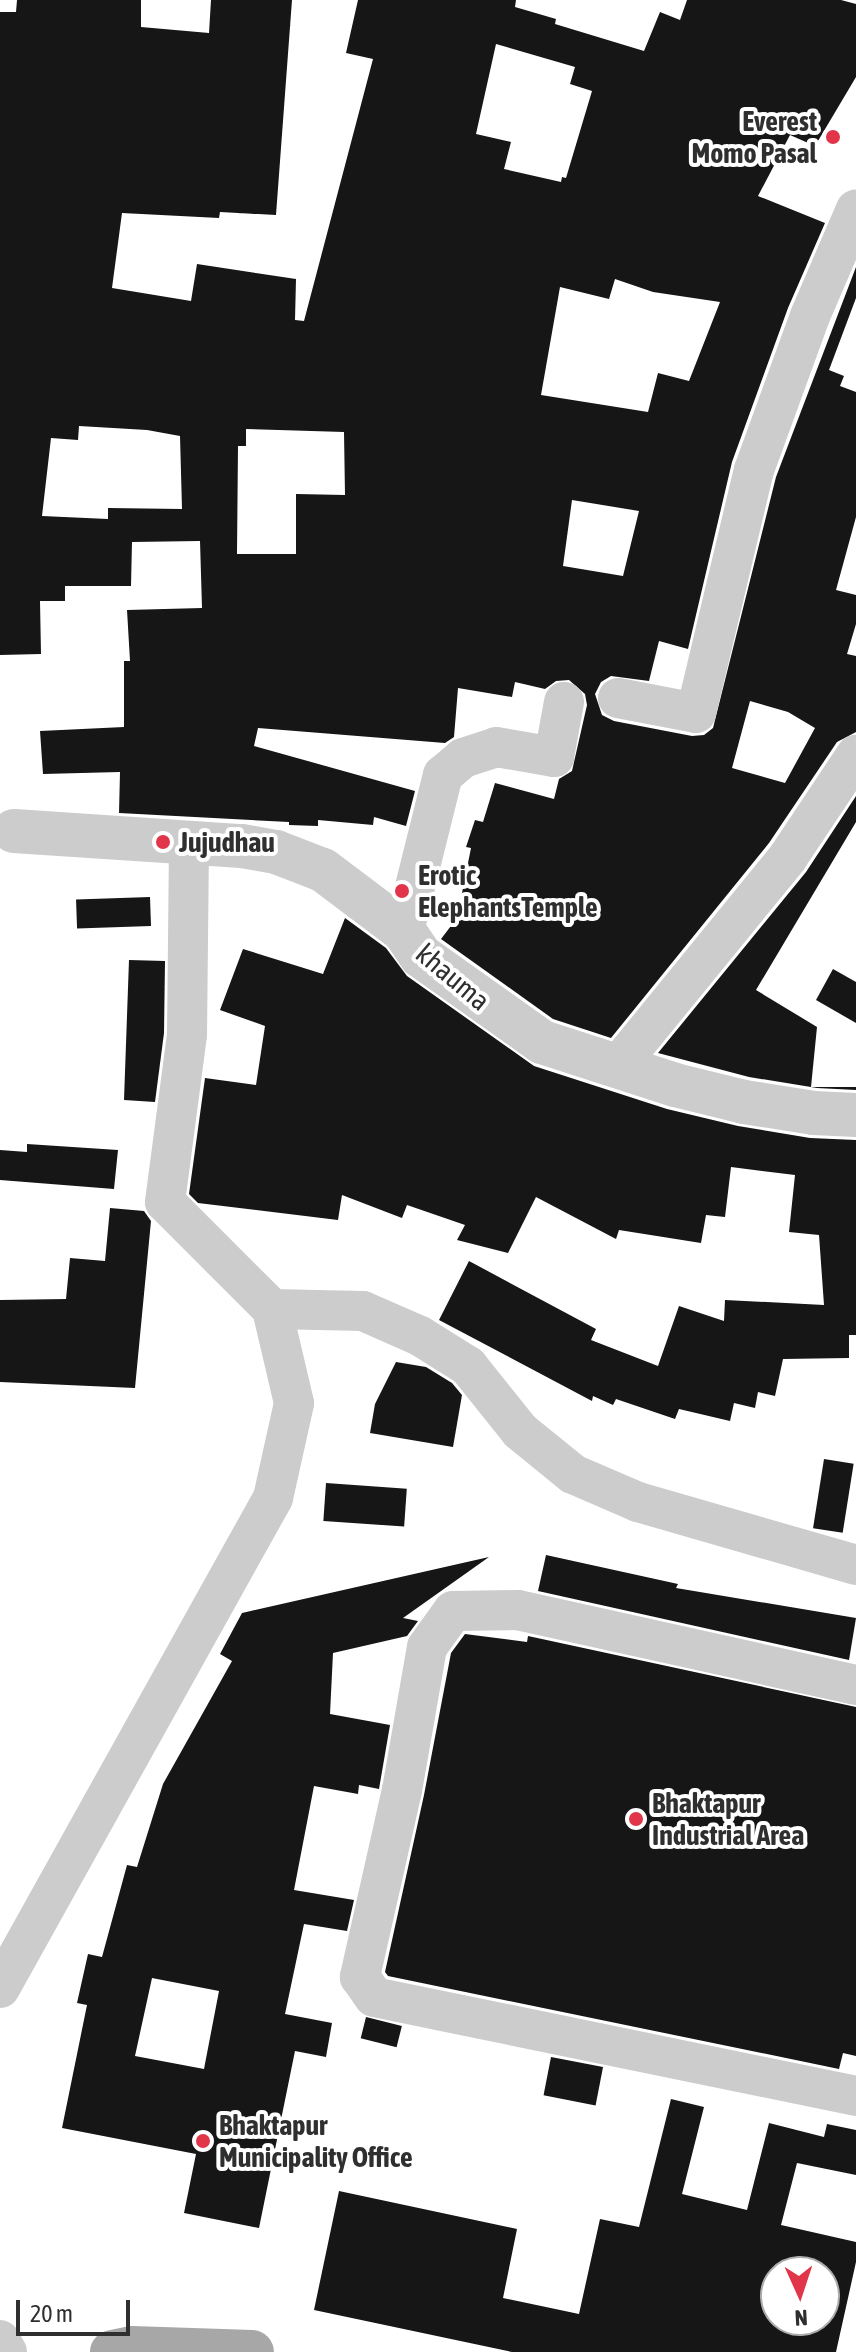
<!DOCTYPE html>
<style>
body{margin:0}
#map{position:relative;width:856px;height:2352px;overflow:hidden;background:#fff;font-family:"Asap Condensed",sans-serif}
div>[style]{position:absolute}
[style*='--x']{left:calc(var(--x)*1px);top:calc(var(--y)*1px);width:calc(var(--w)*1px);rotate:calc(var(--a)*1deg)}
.building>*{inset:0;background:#161616;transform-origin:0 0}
.minor>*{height:40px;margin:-20px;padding:0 20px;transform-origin:20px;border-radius:20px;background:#ccc}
.tertiary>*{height:44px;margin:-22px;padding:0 22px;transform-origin:22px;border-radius:22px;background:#ccc}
.primary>*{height:44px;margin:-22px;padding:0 22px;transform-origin:22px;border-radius:22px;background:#a7a7a7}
.dots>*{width:22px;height:22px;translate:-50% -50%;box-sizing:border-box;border:4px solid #fff;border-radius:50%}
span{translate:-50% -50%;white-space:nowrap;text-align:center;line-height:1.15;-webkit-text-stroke:8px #fff;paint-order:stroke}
.poi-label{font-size:28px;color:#2f2f2f;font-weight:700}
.right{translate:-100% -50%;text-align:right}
.left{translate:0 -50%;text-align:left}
.street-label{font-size:28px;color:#2f2f2f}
.north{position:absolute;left:760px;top:2256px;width:80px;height:80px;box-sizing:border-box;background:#fff;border:2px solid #acacac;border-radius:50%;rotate:177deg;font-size:22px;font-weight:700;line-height:32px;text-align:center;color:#2f2f2f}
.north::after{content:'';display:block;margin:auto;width:28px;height:36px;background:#e1364a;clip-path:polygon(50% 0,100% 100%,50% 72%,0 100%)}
.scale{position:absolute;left:16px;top:2300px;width:114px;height:36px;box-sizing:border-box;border:4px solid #2f2f2f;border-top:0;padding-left:10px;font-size:24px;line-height:28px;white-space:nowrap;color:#2f2f2f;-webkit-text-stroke:6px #fff;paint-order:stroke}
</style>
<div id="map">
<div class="building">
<div style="clip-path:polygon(evenodd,17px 0,141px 0,141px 27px,209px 33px,211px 0,292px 0,276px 215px,220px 212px,219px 218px,122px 213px,112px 288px,191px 301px,197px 264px,296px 279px,295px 320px,304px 321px,373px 59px,346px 53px,358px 0,516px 0,515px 7px,556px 19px,555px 24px,644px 51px,660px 12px,680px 20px,687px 0,841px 0,856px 4px,856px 77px,815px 146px,790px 135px,758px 196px,825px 223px,788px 308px,732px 462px,688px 649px,659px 641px,649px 681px,611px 676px,601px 682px,595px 694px,602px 715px,614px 721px,692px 736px,704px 735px,713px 728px,776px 477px,856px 267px,856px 298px,829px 370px,844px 376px,840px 386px,856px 392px,856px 517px,836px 590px,856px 595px,856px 624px,847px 654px,856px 656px,856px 732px,837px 742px,769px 843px,611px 1038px,553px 1019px,441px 939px,457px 918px,471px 848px,466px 847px,475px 820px,483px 822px,495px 783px,554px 799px,559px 779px,572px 771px,587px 705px,585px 694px,569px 680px,556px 681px,545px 689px,515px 682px,512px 697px,458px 688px,454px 737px,445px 743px,258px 728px,254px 746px,415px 791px,406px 826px,374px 817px,373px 825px,318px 820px,318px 826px,289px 825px,289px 822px,119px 813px,120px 772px,43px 774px,40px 731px,124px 727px,124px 661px,130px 661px,127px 610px,202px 608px,200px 541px,132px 542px,131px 586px,65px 586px,65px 601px,40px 601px,41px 654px,0 655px,0 12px,16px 12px,17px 0,496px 44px,575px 67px,570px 84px,592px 91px,566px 178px,562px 177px,561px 182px,504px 169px,511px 142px,476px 134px,496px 44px,17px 0,615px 279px,653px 292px,720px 302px,689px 381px,658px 373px,648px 412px,541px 395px,560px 287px,609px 299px,615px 279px,17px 0,79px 426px,147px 430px,180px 436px,182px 509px,108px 508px,108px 519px,42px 516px,51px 438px,78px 440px,79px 426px,17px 0,246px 429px,344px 432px,345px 495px,296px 494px,296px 554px,237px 554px,238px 446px,246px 446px,246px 429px,17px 0,572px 500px,639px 511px,623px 576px,563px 566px,572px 500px,17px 0,750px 701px,788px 712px,815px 728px,785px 783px,732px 768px,750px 701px)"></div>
<div style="clip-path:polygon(856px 796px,856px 822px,756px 990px,817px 1027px,811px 1087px,856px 1087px,856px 1090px,817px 1088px,749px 1077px,658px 1053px,806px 872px)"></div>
<div style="left:150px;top:897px;width:29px;height:74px;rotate:88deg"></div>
<div style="clip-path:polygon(345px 918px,386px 948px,407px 976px,534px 1066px,667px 1109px,738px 1126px,810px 1138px,856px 1140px,856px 1335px,849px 1335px,849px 1358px,783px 1359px,775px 1396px,758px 1392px,755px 1408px,734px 1403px,730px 1421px,679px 1409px,675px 1419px,616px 1399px,613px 1405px,593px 1396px,592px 1401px,439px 1320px,469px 1261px,596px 1329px,591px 1340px,658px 1366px,679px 1306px,724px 1321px,725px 1300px,824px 1305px,819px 1235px,789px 1232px,795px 1175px,731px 1167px,725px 1217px,706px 1215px,701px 1243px,619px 1230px,616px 1239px,536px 1197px,508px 1253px,457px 1240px,465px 1225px,407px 1205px,402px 1218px,342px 1195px,338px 1220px,198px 1203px,189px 1194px,205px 1078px,256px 1085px,265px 1026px,220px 1010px,243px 949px,323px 974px)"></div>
<div style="clip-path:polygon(129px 960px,165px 961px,164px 1033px,155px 1102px,124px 1100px)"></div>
<div style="clip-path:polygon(833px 969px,856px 982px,856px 1023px,816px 1000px)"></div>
<div style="clip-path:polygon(27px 1144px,118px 1150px,114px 1189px,0 1180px,0 1150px,27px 1152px)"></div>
<div style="clip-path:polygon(110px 1208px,144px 1211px,151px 1221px,135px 1388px,0 1382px,0 1300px,66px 1299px,70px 1258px,105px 1261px)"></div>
<div style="clip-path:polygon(396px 1362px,426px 1367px,452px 1383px,462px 1395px,453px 1447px,370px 1433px,375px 1404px)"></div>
<div style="left:824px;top:1459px;width:30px;height:70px;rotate:9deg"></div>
<div style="left:326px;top:1483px;width:81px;height:38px;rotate:4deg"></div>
<div style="clip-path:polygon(546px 1555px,678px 1584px,676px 1588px,856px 1618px,849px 1660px,538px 1591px)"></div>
<div style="clip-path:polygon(evenodd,489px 1557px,403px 1618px,418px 1621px,407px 1636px,333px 1653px,330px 1714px,390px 1725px,379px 1789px,359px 1785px,358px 1794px,314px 1786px,294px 1890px,354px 1900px,347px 1931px,304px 1924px,285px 2014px,332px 2023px,326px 2057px,295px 2051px,259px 2228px,184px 2213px,196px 2154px,62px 2128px,87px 2005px,77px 2003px,88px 1954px,102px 1957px,127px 1865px,137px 1867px,163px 1784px,232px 1661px,220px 1654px,242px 1613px,489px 1557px,152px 1978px,219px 1991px,204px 2069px,135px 2056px,152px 1978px)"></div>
<div style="clip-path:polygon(465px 1634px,527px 1642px,528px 1636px,856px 1707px,856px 2056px,843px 2053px,839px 2069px,388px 1976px,385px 1972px,424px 1795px,451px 1653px)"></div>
<div style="left:366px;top:2017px;width:37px;height:22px;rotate:14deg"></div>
<div style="left:551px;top:2057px;width:53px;height:39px;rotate:11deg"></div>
<div style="clip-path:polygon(evenodd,671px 2099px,704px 2107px,682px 2194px,747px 2210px,769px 2123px,824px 2137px,827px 2124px,856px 2130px,856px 2175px,797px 2163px,781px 2225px,856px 2242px,856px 2262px,836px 2352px,512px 2352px,314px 2310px,339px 2191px,517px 2229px,503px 2298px,579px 2314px,600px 2219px,639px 2227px,671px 2099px,776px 2272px,824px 2272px,824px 2320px,776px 2320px,776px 2272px)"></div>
</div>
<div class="minor">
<div style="--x:618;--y:698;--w:79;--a:10.9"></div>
<div style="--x:696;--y:713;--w:250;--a:-76.6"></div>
<div style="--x:754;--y:470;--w:164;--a:-70"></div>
<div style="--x:810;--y:316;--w:116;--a:-66.7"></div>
<div style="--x:404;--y:931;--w:161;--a:-76"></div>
<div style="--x:443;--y:775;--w:26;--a:-40"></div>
<div style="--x:463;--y:758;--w:35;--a:-18"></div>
<div style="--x:496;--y:747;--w:59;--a:9.8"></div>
<div style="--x:554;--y:757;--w:56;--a:-79.7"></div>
<div style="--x:617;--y:1067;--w:271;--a:-50.8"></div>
<div style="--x:788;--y:857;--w:123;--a:-56.3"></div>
<div style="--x:272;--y:1309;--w:91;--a:1.3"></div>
<div style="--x:363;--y:1311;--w:62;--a:23.7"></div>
<div style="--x:420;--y:1336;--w:57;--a:32"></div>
<div style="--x:468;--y:1366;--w:83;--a:51.3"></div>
<div style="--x:520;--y:1431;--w:68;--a:39.1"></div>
<div style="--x:573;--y:1474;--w:71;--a:23.3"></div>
<div style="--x:638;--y:1502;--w:227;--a:16.1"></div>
<div style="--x:856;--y:1685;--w:346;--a:-167.5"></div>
<div style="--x:518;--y:1610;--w:65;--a:179.1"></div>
<div style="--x:453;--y:1611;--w:44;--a:125.8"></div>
<div style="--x:427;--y:1647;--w:145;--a:99.9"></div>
<div style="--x:402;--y:1790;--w:192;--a:102.7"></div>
<div style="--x:360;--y:1977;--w:24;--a:55"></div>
<div style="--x:374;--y:1997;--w:492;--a:11.6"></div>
<div style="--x:0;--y:1988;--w:561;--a:-60.88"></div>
<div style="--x:273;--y:1498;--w:97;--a:-77.5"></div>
<div style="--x:294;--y:1403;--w:97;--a:-103.2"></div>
<div style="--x:272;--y:1309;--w:151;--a:-135"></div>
<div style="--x:165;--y:1202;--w:168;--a:-82.5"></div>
<div style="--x:187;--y:1035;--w:193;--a:-89.4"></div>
<div style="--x:0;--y:2340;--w:14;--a:60"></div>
</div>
<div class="tertiary">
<div style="--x:14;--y:831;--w:228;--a:3.8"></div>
<div style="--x:242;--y:846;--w:35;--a:10"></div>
<div style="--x:276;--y:852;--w:50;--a:21"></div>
<div style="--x:323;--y:870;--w:101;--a:37"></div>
<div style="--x:404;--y:931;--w:30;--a:56"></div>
<div style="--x:421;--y:956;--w:148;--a:35.4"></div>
<div style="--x:542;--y:1042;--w:140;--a:17.9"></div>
<div style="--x:675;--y:1085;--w:71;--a:13.8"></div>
<div style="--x:744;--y:1102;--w:71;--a:8.9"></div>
<div style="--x:814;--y:1113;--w:42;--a:2.7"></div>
</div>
<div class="primary">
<div style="--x:112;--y:2352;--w:20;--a:-11"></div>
<div style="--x:132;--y:2348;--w:120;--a:1.9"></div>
</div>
<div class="dots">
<div style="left:833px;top:137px;background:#e1364a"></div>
<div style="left:163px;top:842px;background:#e1364a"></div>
<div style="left:402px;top:891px;background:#e1364a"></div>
<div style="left:636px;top:1819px;background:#e1364a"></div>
<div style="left:203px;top:2141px;background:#e1364a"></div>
</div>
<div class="poi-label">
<span class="right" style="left:817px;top:137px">Everest<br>Momo Pasal</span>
<span class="left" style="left:179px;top:842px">Jujudhau</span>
<span class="left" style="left:418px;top:891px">Erotic<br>ElephantsTemple</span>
<span class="left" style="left:652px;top:1819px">Bhaktapur<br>Industrial Area</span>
<span class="left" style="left:219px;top:2141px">Bhaktapur<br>Municipality Office</span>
</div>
<div class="street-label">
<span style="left:453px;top:977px;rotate:40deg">khauma</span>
</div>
<div class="north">N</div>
<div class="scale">20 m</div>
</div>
